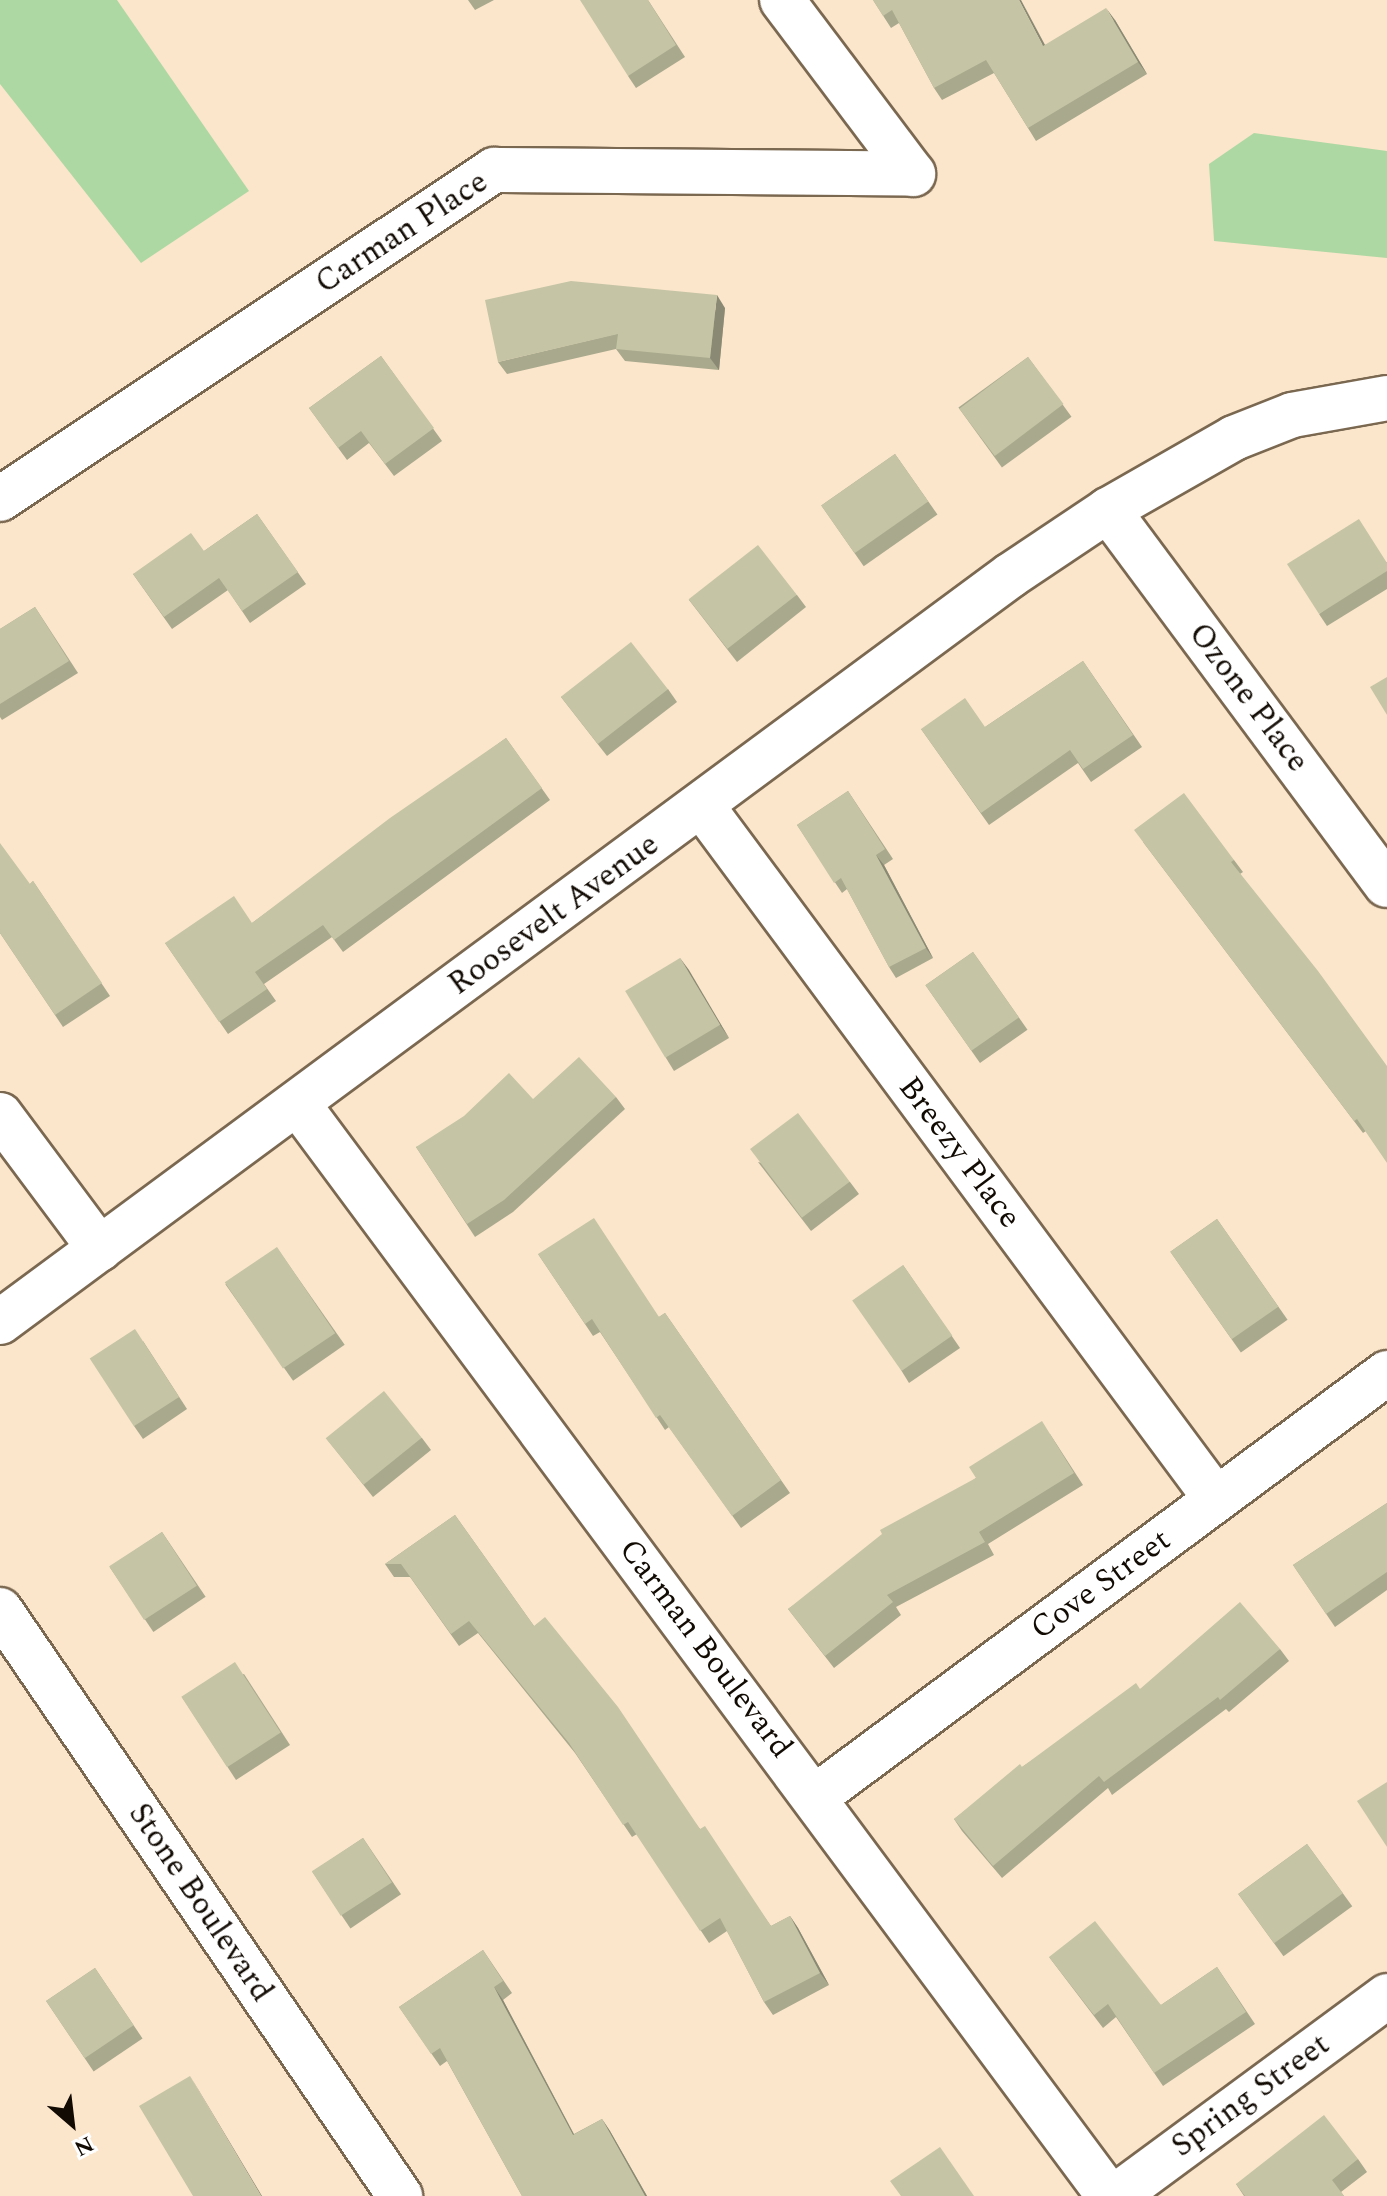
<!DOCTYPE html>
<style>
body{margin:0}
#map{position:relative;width:1387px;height:2196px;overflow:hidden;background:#fbe6cb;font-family:Spectral,serif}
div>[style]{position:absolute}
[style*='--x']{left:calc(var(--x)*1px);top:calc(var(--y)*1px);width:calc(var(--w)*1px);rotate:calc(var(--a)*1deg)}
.water>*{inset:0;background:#add8a3}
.roads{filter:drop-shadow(2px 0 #7b6851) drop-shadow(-2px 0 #7b6851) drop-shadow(0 2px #7b6851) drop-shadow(0 -2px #7b6851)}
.minor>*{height:44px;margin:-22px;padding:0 22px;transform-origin:22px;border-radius:22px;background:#fff}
.wall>*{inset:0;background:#a9a98e;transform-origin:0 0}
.shaded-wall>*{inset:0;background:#8a8974}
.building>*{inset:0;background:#c5c4a5;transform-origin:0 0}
span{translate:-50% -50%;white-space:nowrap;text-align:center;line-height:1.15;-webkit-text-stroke:6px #fff;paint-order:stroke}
.street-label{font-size:32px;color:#120b04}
.north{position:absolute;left:32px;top:2084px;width:80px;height:80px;-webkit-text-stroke:6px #fff;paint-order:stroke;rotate:152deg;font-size:22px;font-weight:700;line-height:32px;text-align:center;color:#120b04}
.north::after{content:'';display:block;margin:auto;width:28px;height:36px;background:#120b04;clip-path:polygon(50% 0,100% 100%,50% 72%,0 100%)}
</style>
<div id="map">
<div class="water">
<div style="clip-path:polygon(0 0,117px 0,249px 191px,141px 263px,0 84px)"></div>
<div style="clip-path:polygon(1254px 133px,1387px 151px,1387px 258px,1214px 241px,1209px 164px)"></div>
</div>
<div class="roads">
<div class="minor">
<div style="--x:782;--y:0;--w:218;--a:53"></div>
<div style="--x:0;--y:499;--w:594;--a:-33.66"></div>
<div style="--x:494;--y:170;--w:419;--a:0.5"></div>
<div style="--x:1108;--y:510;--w:467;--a:53.4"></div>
<div style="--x:702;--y:806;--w:863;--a:53.44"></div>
<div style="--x:298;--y:1104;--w:1360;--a:53.4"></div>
<div style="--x:0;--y:1115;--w:167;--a:53.3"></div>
<div style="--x:0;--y:1322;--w:1257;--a:-36.46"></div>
<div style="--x:1011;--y:575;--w:117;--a:-33.8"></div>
<div style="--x:1108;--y:510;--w:145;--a:-29.7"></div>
<div style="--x:1234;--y:438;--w:62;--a:-21.6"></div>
<div style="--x:1292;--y:415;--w:97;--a:-10.1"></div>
<div style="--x:0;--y:1610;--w:710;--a:55.68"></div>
<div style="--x:815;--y:1797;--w:712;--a:-36.55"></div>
<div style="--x:1116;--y:2196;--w:337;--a:-36.4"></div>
</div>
</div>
<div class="wall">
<div style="clip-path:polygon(468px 0,494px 0,475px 10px)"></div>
<div style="clip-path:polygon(648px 0,685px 57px,636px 88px,628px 76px)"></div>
<div style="clip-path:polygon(873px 0,1045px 45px,1115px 20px,1147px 74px,1036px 141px,994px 73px,942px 100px,934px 88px,899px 23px,891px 28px)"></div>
<div style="clip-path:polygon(725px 308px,719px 370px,625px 361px,616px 349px,507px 374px,498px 362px)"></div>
<div style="clip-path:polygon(381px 356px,442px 441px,394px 476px,369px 443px,347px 460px,309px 408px)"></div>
<div style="left:1028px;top:357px;width:74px;height:86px;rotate:54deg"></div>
<div style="left:895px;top:454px;width:74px;height:90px;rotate:55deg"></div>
<div style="clip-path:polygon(257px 514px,306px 584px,250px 623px,228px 590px,172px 629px,133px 574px,204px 551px)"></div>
<div style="clip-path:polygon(1387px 562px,1387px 589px,1327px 626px,1319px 614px)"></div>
<div style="clip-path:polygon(797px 595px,806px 607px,737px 662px,689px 600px)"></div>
<div style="clip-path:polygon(35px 607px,78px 673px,2px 720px,0 717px,0 629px)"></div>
<div style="clip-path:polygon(1083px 661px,1142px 747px,1091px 782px,1078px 763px,989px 825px,921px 729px,985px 727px)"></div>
<div style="clip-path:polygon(668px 689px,677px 702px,607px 756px,561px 697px)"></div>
<div style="clip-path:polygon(506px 738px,550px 800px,343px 952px,332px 937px,264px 984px,276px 1001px,228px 1034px,165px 943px,252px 923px)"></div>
<div style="clip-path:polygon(848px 791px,893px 859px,884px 865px,933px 958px,896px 978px,889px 967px,847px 889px,842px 893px,797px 825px)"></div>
<div style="clip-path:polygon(1143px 842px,1234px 860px,1243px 872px,1240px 874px,1366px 1131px,1363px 1133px)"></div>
<div style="clip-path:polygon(33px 881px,110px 996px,63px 1027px,0 933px,30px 884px)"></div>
<div style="left:973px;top:952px;width:95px;height:58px;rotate:55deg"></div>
<div style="clip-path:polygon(680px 958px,729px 1038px,674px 1071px,666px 1058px)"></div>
<div style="clip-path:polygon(616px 1097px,625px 1109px,513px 1212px,475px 1237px,416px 1147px,533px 1099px)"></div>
<div style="clip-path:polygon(758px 1162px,850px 1182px,859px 1194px,811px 1231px)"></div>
<div style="left:1217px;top:1219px;width:123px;height:57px;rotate:55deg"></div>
<div style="left:277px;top:1248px;width:118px;height:63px;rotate:55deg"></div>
<div style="clip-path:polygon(538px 1254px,659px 1317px,665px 1313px,790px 1493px,741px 1528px,669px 1427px,665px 1430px,600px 1332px,593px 1336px)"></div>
<div style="clip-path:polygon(903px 1265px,960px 1348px,909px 1383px,901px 1370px)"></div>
<div style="clip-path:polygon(143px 1341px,187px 1409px,143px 1439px,134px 1426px)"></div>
<div style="clip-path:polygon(1050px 1434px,1083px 1485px,988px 1544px,994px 1555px,896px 1607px,901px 1615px,834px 1668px,788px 1609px,976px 1478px)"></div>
<div style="clip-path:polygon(326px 1438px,422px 1438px,431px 1450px,373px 1497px)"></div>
<div style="clip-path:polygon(1387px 1503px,1387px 1590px,1335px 1627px,1293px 1565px)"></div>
<div style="clip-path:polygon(455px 1515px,534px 1626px,700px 1829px,771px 1926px,790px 1916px,798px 1928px,829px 1985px,773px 2015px,764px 2002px,727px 1931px,709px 1943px,637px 1834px,632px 1837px,575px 1753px,478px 1633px,459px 1646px,410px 1577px,394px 1577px,385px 1564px)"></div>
<div style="left:162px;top:1532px;width:78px;height:63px;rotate:56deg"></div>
<div style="clip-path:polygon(1280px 1649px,1289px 1661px,1229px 1712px,1226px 1709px,1112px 1795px,1108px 1788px,1002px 1878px,962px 1831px,954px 1819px,1022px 1767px,1140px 1689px)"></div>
<div style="clip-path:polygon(244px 1674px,290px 1745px,236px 1780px,182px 1697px)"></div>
<div style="left:363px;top:1838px;width:68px;height:61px;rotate:56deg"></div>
<div style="left:1307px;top:1844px;width:77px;height:85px;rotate:54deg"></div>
<div style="clip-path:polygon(483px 1950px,512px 1993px,503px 2000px,574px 2134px,602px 2119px,610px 2131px,647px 2196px,522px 2196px,447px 2061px,440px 2066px,399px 2007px)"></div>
<div style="clip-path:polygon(1049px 1957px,1161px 2005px,1217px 1967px,1255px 2024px,1163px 2086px,1116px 2017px,1103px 2028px)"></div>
<div style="left:95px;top:1968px;width:85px;height:59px;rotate:56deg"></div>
<div style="clip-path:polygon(1358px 2159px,1367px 2172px,1341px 2192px,1344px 2196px,1244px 2196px,1236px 2184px)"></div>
</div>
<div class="shaded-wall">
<div style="clip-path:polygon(1019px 0,1021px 0,1052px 58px,1043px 46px)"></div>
<div style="clip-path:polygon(1106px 8px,1115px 20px,1147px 74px,1138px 62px)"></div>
<div style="clip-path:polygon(717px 295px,725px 308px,719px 370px,710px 358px)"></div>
<div style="clip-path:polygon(876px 855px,884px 865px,933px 958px,926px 948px)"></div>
<div style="clip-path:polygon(680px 958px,689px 970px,729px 1038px,720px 1025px)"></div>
<div style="clip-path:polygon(790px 1916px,798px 1928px,829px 1985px,820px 1973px)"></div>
<div style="clip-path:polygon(494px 1987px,503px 2000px,581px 2148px,573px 2135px)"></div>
<div style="clip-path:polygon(190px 2076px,198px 2089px,262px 2196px,261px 2196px)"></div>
<div style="clip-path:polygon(602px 2119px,610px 2131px,647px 2196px,645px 2196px)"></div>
</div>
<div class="building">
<div style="clip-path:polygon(580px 0,648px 0,676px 45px,628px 76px)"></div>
<div style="clip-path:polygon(873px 0,1019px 0,1043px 46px,1106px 8px,1138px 62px,1028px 128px,986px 60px,934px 88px,892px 10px,883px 16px)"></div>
<div style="clip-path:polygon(571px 281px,717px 295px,710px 358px,616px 349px,618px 334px,498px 362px,485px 300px)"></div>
<div style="clip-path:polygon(381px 356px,434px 428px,385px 464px,361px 431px,338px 448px,309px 408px)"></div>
<div style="left:1028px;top:357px;width:59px;height:86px;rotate:53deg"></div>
<div style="left:895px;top:454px;width:58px;height:90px;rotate:55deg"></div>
<div style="clip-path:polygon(257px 514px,298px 572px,242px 611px,219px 578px,164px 617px,133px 574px,191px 533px,204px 551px)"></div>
<div style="clip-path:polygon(1359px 519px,1387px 563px,1387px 571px,1319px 614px,1287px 564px)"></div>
<div style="left:758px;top:545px;width:63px;height:88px;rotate:52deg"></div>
<div style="clip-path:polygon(35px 607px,69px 661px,0 704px,0 629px)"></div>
<div style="left:631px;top:642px;width:60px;height:89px;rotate:52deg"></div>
<div style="clip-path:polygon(1083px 661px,1133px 735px,1083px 769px,1070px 750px,981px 813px,921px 729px,965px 698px,985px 727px)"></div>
<div style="clip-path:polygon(1387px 677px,1387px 715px,1370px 687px)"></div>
<div style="clip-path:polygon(506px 738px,542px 788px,334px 940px,323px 925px,255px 972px,267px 989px,219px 1022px,165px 943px,234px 896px,252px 923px,390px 818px)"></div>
<div style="clip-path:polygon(848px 791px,885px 849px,876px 855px,926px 948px,889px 967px,841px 878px,834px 883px,797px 825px)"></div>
<div style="clip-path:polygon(1184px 793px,1234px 860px,1231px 862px,1318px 971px,1387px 1066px,1387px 1163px,1357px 1119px,1354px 1121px,1134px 830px)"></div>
<div style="clip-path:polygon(0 843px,30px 884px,33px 881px,102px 983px,55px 1015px,0 933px)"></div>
<div style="left:973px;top:952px;width:80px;height:58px;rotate:55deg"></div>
<div style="left:680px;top:958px;width:78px;height:64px;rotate:59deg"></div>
<div style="clip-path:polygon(579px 1057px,616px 1097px,504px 1200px,467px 1224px,416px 1147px,464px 1116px,509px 1073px,533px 1099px)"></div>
<div style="left:798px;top:1113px;width:86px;height:60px;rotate:53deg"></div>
<div style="clip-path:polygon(594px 1218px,659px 1317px,665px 1313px,781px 1480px,732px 1516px,660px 1415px,656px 1418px,592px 1319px,585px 1324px,538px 1254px)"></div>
<div style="left:1217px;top:1219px;width:107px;height:57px;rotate:55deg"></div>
<div style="left:277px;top:1247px;width:104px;height:63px;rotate:56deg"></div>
<div style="left:903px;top:1265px;width:86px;height:62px;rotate:55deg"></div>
<div style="left:135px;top:1329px;width:81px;height:54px;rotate:57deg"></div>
<div style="left:384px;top:1391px;width:60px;height:75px;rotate:51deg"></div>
<div style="clip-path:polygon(1042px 1421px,1074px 1473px,979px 1532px,985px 1542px,887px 1595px,893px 1602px,825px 1656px,788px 1609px,882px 1534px,880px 1530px,976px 1478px,969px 1467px)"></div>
<div style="clip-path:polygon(1387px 1503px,1387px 1572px,1326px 1614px,1293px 1565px)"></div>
<div style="clip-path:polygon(455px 1515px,534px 1626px,545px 1617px,618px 1707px,700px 1829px,705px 1826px,771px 1926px,790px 1916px,820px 1973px,764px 2002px,720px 1918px,700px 1931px,628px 1822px,623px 1825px,569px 1743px,469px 1621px,451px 1634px,401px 1564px,385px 1564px)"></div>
<div style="left:162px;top:1532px;width:64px;height:63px;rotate:57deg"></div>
<div style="clip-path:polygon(1240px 1602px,1280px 1649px,1220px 1700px,1218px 1697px,1104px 1782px,1099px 1776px,993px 1866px,954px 1819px,1020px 1764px,1022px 1767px,1136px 1683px,1140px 1689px)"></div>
<div style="left:235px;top:1662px;width:84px;height:64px;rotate:57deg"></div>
<div style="clip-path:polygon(1387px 1782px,1387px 1847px,1357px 1801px)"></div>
<div style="left:363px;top:1838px;width:53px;height:61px;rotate:57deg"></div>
<div style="left:1307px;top:1844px;width:61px;height:85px;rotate:54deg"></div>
<div style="clip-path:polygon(1095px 1921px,1161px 2005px,1217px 1967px,1246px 2012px,1154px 2073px,1108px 2004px,1094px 2015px,1049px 1957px)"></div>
<div style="clip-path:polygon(483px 1950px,503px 1981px,494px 1987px,573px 2135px,602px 2119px,645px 2196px,522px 2196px,440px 2048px,431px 2054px,399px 2007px)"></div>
<div style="left:95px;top:1968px;width:69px;height:59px;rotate:56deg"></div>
<div style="clip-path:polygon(190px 2076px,261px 2196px,193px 2196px,139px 2106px)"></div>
<div style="clip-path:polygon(1324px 2115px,1358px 2159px,1332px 2180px,1344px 2196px,1245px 2196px,1236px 2184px)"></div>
<div style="clip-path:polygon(940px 2147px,974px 2196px,901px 2196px,890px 2181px)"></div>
</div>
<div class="street-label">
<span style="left:402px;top:233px;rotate:-33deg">Carman Place</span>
<span style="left:1248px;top:698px;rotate:53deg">Ozone Place</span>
<span style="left:554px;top:915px;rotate:-36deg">Roosevelt Avenue</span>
<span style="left:959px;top:1153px;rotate:53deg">Breezy Place</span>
<span style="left:1101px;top:1585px;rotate:-36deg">Cove Street</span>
<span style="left:705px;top:1649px;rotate:53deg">Carman Boulevard</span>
<span style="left:200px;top:1903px;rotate:56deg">Stone Boulevard</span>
<span style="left:1251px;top:2096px;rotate:-36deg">Spring Street</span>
</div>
<div class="north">N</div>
</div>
